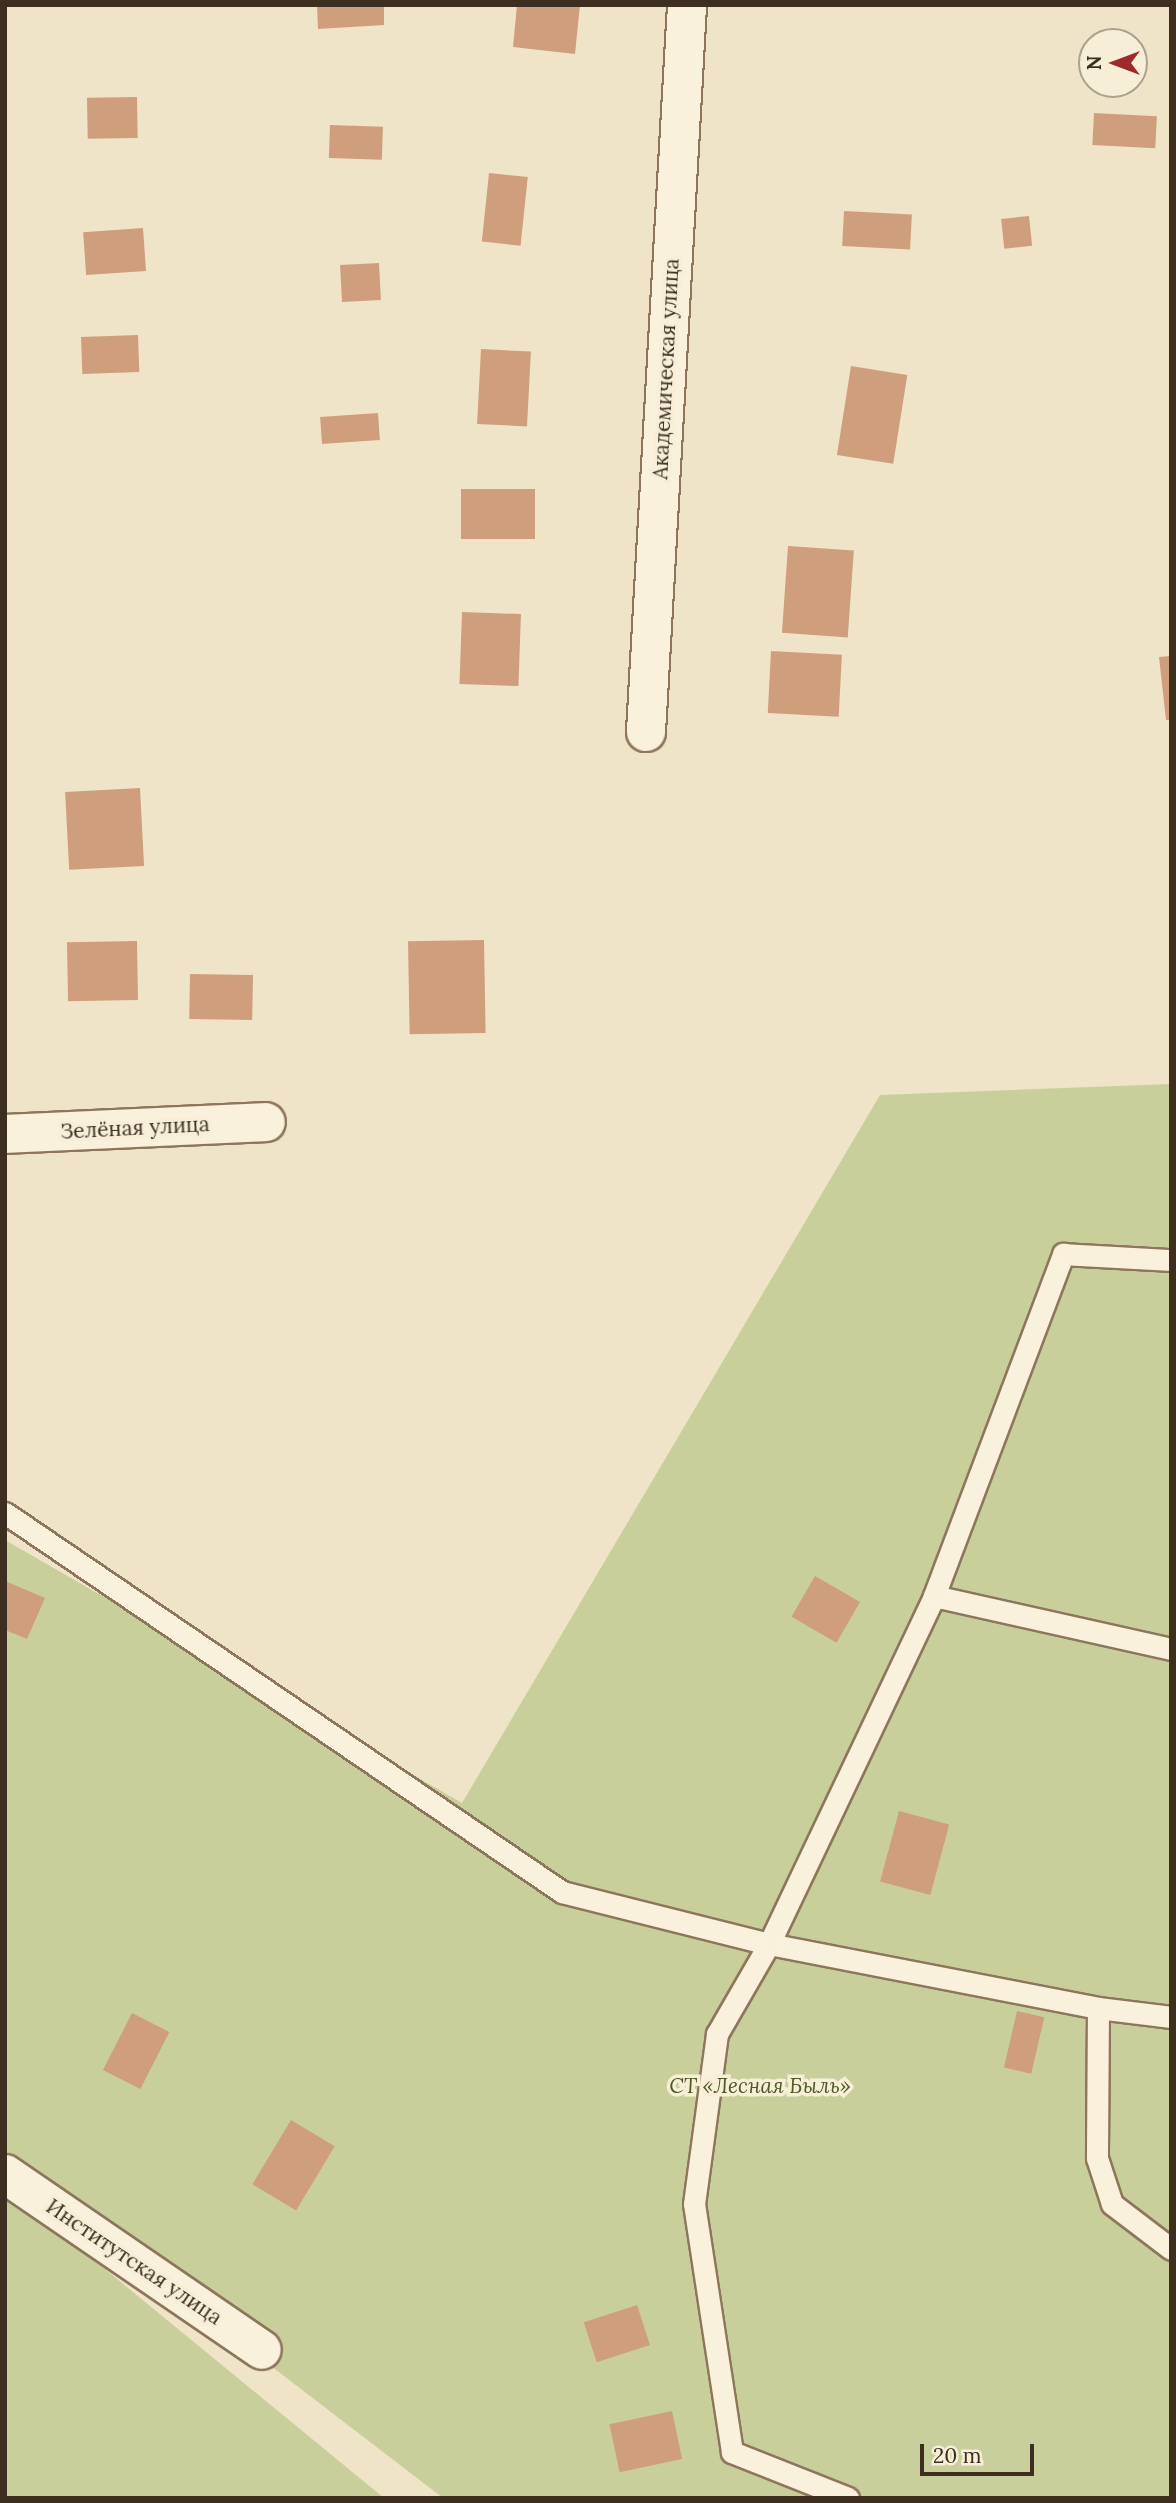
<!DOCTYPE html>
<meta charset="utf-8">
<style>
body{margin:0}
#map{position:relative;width:1176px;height:2503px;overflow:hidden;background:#f0e4c8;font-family:Lora,serif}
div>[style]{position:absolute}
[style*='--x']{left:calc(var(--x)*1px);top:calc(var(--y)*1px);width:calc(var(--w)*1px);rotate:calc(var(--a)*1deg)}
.green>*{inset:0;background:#c9cf9b}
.building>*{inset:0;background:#cf9f7d;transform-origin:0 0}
.roads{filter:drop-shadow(2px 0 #8d765c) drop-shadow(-2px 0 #8d765c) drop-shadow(0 2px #8d765c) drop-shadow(0 -2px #8d765c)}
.lane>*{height:21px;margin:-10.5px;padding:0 10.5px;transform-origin:10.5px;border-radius:10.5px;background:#faf1dc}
.street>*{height:38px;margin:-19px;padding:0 19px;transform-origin:19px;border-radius:19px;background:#faf1dc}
span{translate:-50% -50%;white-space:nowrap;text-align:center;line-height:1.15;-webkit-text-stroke:7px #f7eed8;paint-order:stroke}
.street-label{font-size:21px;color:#3d2e20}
.park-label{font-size:21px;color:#4d5a26;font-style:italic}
.frame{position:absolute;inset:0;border:7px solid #3d2e20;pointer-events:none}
.north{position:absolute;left:1078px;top:28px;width:70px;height:70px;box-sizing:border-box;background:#f7eed8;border:2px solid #ada18e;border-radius:50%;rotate:270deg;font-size:19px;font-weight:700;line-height:28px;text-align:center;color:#3d2e20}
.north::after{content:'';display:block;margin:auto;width:24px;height:32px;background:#9e2a2b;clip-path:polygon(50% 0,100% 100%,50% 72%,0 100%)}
.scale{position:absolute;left:920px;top:2444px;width:114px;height:32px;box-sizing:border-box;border:4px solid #3d2e20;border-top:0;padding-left:9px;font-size:21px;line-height:24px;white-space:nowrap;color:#3d2e20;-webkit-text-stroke:5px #f7eed8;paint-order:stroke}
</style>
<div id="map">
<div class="green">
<div style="clip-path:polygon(1171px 1084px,1171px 2498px,443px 2498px,5px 2162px,5px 1540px,462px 1803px,880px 1095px)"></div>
<div style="clip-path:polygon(5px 2187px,384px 2498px,5px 2498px)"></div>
</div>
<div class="building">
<div style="clip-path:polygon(317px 5px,384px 5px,384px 25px,318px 29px)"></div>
<div style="clip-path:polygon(517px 5px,580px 5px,575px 54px,513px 47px)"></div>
<div style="left:137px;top:97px;width:41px;height:50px;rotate:89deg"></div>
<div style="left:1094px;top:113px;width:63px;height:32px;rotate:3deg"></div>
<div style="left:330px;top:125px;width:53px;height:33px;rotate:2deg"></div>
<div style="left:489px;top:173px;width:39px;height:69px;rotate:6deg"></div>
<div style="left:844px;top:211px;width:68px;height:35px;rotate:3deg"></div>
<div style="left:1029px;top:216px;width:30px;height:28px;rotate:84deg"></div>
<div style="left:143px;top:228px;width:43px;height:60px;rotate:86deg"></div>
<div style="left:379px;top:263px;width:37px;height:39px;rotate:87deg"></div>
<div style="left:138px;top:335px;width:37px;height:57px;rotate:88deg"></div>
<div style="left:481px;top:349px;width:50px;height:75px;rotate:3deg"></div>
<div style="left:851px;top:366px;width:57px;height:90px;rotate:9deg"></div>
<div style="left:378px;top:413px;width:27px;height:58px;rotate:86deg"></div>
<div style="left:461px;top:489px;width:74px;height:50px"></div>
<div style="left:788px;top:546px;width:66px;height:87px;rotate:4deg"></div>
<div style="left:462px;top:612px;width:59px;height:72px;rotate:2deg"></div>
<div style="left:771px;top:651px;width:71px;height:62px;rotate:3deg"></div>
<div style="clip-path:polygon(1171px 656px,1171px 720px,1166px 720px,1159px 657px)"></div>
<div style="left:140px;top:788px;width:78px;height:75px;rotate:87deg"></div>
<div style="left:484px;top:940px;width:93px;height:76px;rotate:89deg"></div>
<div style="left:137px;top:941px;width:59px;height:70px;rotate:89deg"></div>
<div style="left:190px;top:974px;width:63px;height:45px;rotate:1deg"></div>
<div style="left:815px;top:1576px;width:52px;height:47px;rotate:30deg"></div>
<div style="clip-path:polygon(5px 1581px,45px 1598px,27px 1639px,5px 1630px)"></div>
<div style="left:899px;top:1811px;width:52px;height:73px;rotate:15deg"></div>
<div style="left:1017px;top:2011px;width:28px;height:58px;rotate:13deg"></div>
<div style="left:132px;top:2013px;width:42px;height:64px;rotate:27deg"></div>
<div style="left:291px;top:2120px;width:51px;height:75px;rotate:31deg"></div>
<div style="left:637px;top:2305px;width:42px;height:56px;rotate:72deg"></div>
<div style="left:672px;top:2411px;width:49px;height:64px;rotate:78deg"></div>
</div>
<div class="roads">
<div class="lane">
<div style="--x:5;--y:1513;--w:674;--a:34.23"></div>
<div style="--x:562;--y:1892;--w:213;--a:14.1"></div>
<div style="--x:769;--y:1944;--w:335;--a:11"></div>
<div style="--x:1098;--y:2008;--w:74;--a:7"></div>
<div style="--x:934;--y:1596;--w:243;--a:12.6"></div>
<div style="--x:1098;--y:2008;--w:150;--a:90.4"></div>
<div style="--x:1097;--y:2158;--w:48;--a:71.9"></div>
<div style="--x:1112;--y:2204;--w:74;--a:37.3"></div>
<div style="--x:848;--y:2498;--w:125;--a:-158.4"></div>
<div style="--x:732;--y:2452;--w:251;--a:-98.7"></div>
<div style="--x:694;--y:2204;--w:172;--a:-82.3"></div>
<div style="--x:717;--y:2034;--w:104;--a:-60"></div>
<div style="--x:769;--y:1944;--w:385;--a:-64.6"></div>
<div style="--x:934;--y:1596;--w:366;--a:-69.3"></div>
<div style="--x:1063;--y:1254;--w:108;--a:3.2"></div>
</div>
<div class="street">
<div style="--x:646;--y:732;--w:728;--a:-86.77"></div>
<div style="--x:5;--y:1134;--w:261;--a:-2.6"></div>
<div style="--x:5;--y:2174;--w:311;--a:34.4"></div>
</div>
</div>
<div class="street-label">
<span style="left:666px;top:369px;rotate:-87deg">Академическая улица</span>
<span style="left:135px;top:1128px;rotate:-3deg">Зелёная улица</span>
<span style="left:134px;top:2262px;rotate:34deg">Институтская улица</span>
</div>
<div class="park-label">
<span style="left:760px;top:2086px">СТ «Лесная Быль»</span>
</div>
<div class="frame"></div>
<div class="north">N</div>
<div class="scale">20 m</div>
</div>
